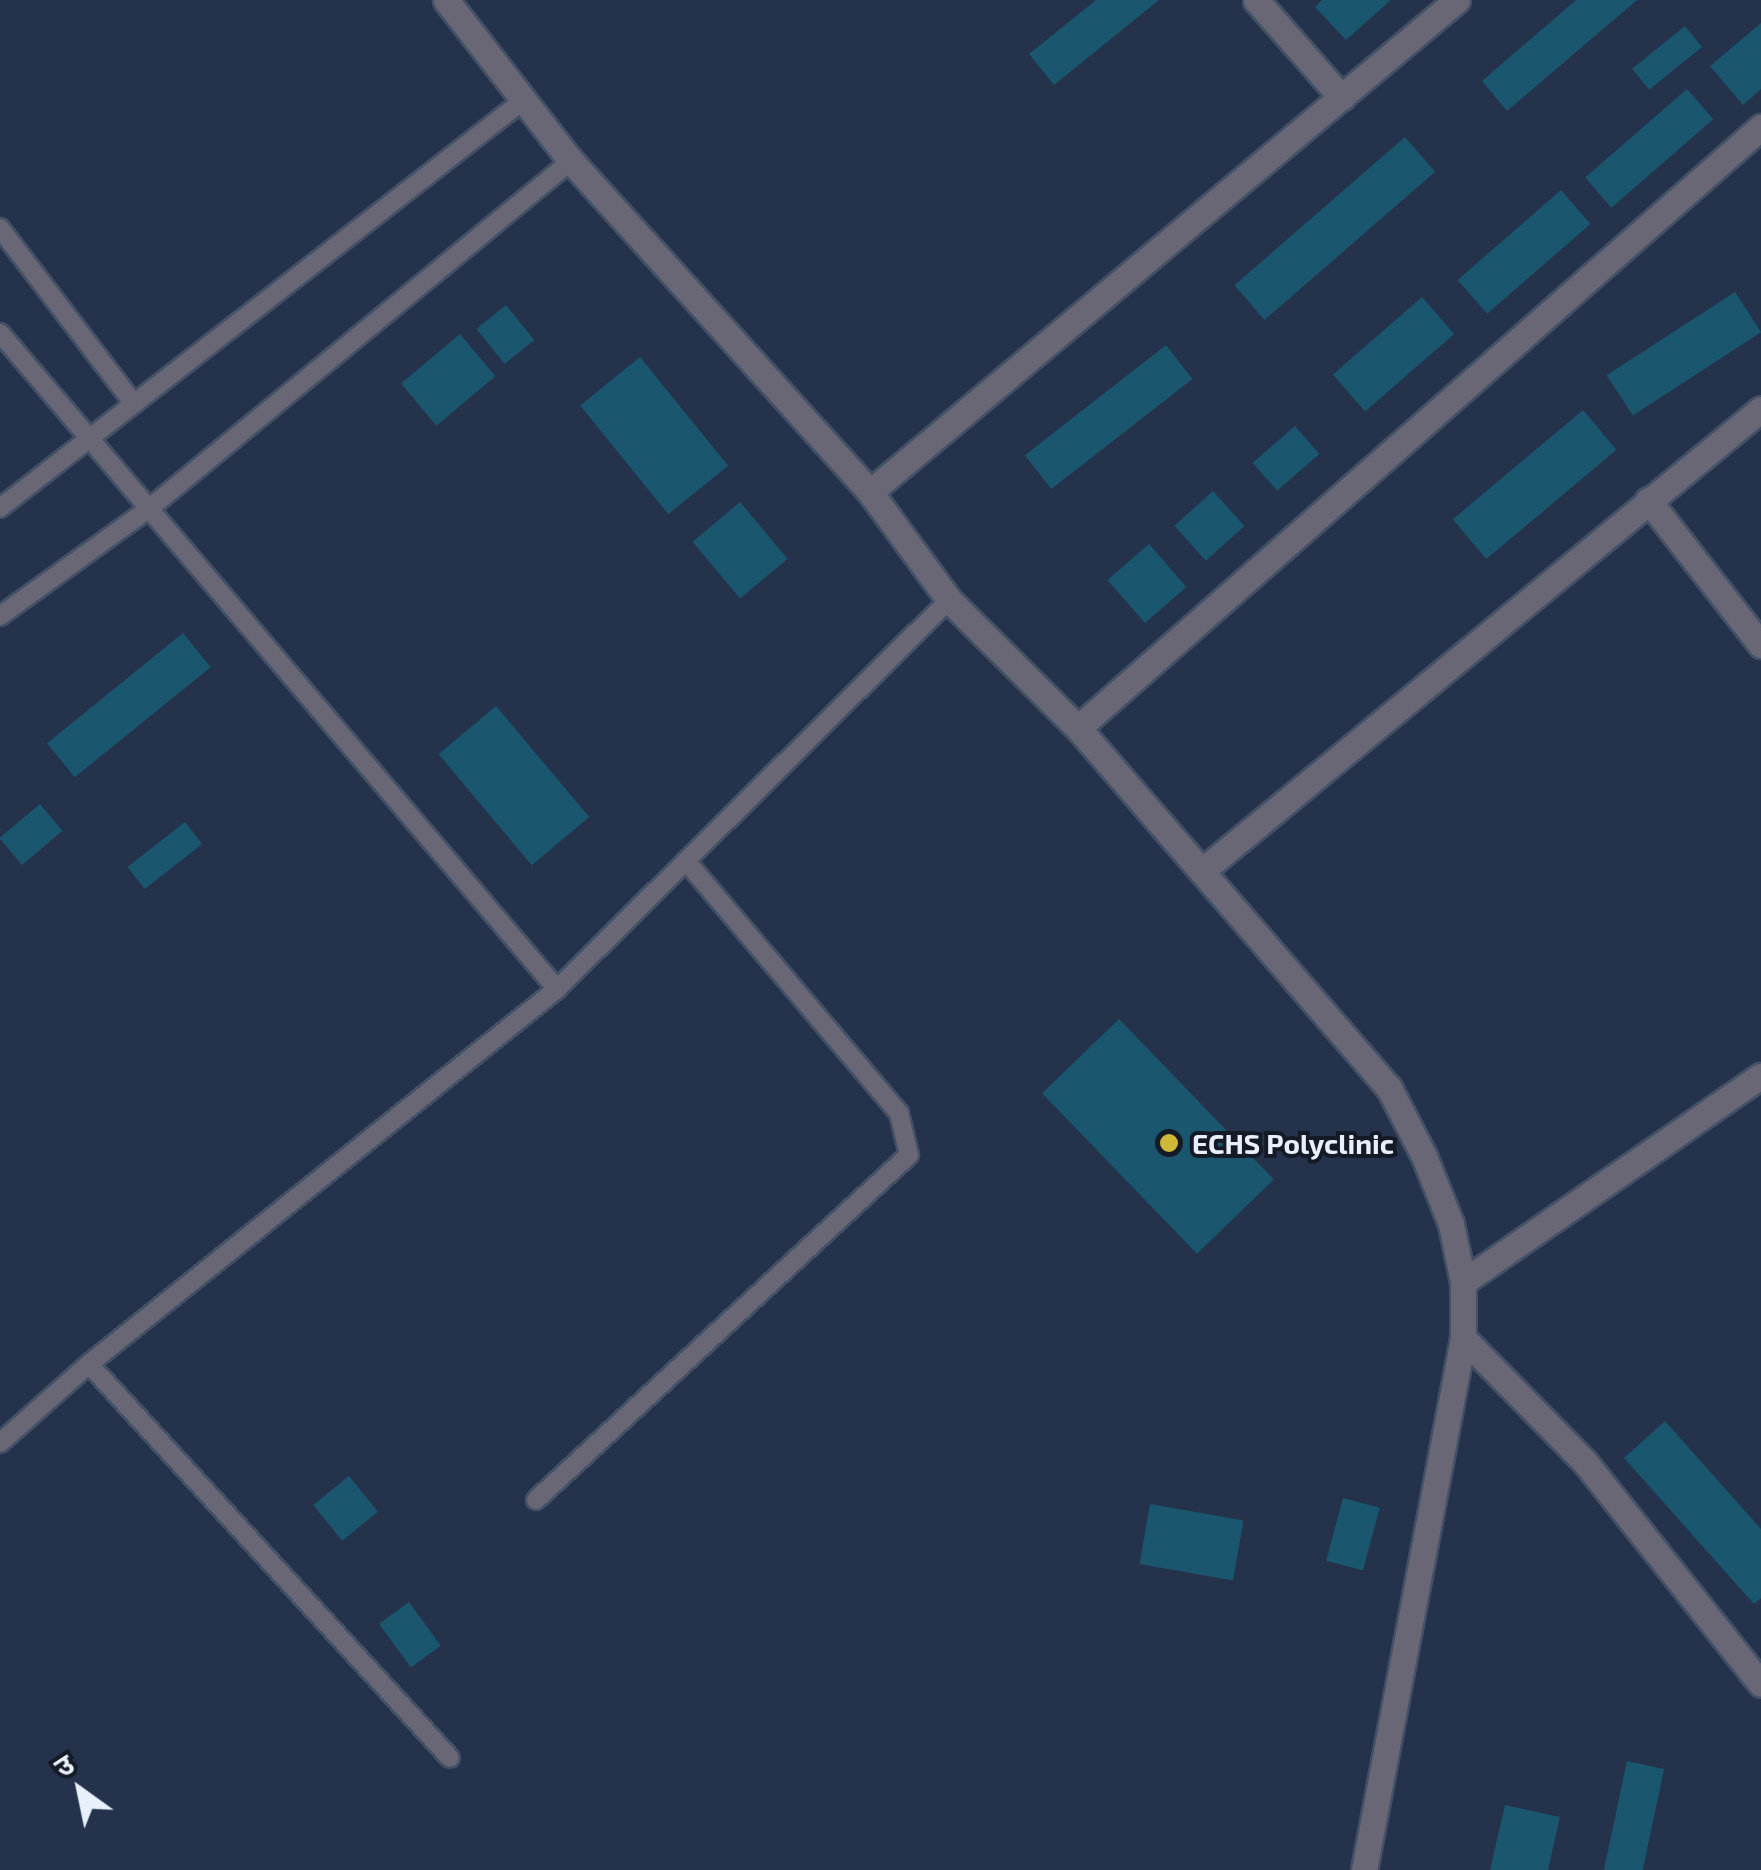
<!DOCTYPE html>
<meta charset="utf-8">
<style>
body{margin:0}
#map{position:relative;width:1761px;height:1870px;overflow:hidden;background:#24334b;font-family:"Exo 2","Noto Sans Devanagari",sans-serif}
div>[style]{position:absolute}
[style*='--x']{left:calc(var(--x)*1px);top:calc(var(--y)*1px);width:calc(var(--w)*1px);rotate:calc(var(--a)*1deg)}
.building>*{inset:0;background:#1a566d;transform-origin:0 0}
.roads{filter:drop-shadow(2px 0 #435167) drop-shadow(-2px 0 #435167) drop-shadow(0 2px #435167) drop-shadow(0 -2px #435167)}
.service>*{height:18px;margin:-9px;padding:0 9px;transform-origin:9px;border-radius:9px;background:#696775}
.minor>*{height:25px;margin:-12.5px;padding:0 12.5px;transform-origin:12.5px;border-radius:12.5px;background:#696775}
.dots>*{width:28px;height:28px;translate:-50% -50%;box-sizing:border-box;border:5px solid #141b26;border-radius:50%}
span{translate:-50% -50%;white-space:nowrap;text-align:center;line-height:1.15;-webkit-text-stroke:8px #141b26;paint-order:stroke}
.poi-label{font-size:28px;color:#e8f0fc;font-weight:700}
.left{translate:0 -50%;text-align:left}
.north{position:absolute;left:30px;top:1740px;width:100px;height:100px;-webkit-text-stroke:8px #141b26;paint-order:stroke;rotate:327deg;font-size:28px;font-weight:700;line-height:40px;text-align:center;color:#e8f0fc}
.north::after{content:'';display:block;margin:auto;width:35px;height:45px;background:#e8f0fc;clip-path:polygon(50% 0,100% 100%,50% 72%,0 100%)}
</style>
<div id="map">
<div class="building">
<div style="clip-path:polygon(1096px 0,1159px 0,1054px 85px,1029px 54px)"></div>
<div style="clip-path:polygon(1322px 0,1391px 0,1346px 40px,1315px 7px)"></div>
<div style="clip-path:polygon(1576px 0,1637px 0,1507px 111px,1482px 81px)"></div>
<div style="clip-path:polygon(1761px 23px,1761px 89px,1743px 105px,1710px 66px)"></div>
<div style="left:1685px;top:26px;width:27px;height:68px;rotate:51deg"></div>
<div style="left:1687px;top:89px;width:40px;height:135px;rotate:49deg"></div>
<div style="left:1405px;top:137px;width:46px;height:226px;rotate:49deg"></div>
<div style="left:1561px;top:190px;width:45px;height:137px;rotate:49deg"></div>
<div style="left:1735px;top:292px;width:48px;height:153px;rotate:57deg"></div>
<div style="left:1422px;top:297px;width:49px;height:118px;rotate:49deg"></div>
<div style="left:506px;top:305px;width:45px;height:38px;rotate:51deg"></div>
<div style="left:460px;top:334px;width:55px;height:77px;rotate:50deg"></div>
<div style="left:1166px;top:345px;width:43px;height:179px;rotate:52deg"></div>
<div style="left:640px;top:357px;width:140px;height:77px;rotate:51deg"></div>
<div style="left:1583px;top:410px;width:52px;height:170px;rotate:50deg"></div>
<div style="left:1295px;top:426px;width:37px;height:56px;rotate:49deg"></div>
<div style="left:1213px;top:491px;width:47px;height:52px;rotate:48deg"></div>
<div style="left:740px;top:502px;width:74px;height:62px;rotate:50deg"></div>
<div style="left:1149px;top:544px;width:57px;height:55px;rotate:49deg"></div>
<div style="left:183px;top:633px;width:44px;height:175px;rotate:51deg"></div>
<div style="left:496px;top:706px;width:145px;height:75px;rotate:50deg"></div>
<div style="left:40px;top:804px;width:35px;height:53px;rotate:50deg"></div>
<div style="left:185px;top:822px;width:28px;height:73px;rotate:52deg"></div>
<div style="left:1119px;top:1019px;width:223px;height:107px;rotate:46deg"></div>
<div style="clip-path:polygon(1665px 1421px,1761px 1529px,1761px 1598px,1754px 1604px,1624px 1458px)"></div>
<div style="left:349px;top:1476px;width:46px;height:46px;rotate:51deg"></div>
<div style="left:1343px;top:1498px;width:38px;height:65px;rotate:15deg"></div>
<div style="left:1150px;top:1504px;width:95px;height:61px;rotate:10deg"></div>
<div style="left:409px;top:1602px;width:54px;height:37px;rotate:54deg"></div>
<div style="left:1627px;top:1761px;width:38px;height:111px;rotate:12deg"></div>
<div style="clip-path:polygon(1505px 1805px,1560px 1817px,1548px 1870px,1490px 1870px)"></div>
</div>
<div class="roads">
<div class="service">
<div style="--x:0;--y:228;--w:221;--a:52.7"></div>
<div style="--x:0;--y:333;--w:861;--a:49.67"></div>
<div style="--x:0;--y:508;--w:664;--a:-37.91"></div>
<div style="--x:0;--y:616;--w:186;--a:-35.8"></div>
<div style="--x:151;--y:507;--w:544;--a:-39.48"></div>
<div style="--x:89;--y:1364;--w:534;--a:47.5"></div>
<div style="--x:0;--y:1443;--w:119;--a:-41.6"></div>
<div style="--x:89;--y:1364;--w:600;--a:-38.7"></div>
<div style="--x:557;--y:989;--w:552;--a:-44.78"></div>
<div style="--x:536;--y:1500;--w:508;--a:-42.77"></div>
<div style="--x:909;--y:1155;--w:43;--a:-103.4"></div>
<div style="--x:899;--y:1113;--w:330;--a:-130.2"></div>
</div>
<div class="minor">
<div style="--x:446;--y:0;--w:204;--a:52.2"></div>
<div style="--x:571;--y:161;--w:446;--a:47.9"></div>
<div style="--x:870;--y:492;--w:134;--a:53.8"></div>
<div style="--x:949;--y:600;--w:182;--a:44.8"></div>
<div style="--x:1078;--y:728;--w:476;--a:49.2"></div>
<div style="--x:1389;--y:1088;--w:76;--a:62.8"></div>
<div style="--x:1424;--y:1156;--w:73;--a:68.3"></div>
<div style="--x:1451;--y:1224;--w:59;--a:78.3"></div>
<div style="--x:1463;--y:1282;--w:56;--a:90"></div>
<div style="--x:1463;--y:1338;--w:541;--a:100.54"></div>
<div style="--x:1256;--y:0;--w:130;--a:48.7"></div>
<div style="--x:870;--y:492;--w:766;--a:-39.97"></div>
<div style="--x:1648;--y:500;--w:184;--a:52.1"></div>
<div style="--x:1078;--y:728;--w:910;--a:-41.35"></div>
<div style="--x:1202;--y:871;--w:725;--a:-39.57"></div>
<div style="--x:1463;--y:1282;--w:362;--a:-34.7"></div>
<div style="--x:1463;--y:1338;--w:174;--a:45.5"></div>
<div style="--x:1585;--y:1462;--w:283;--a:51.6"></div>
</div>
</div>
<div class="dots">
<div style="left:1169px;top:1143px;background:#ceb837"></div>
</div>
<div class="poi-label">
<span class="left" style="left:1192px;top:1143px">ECHS Polyclinic</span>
</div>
<div class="north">उ</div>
</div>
